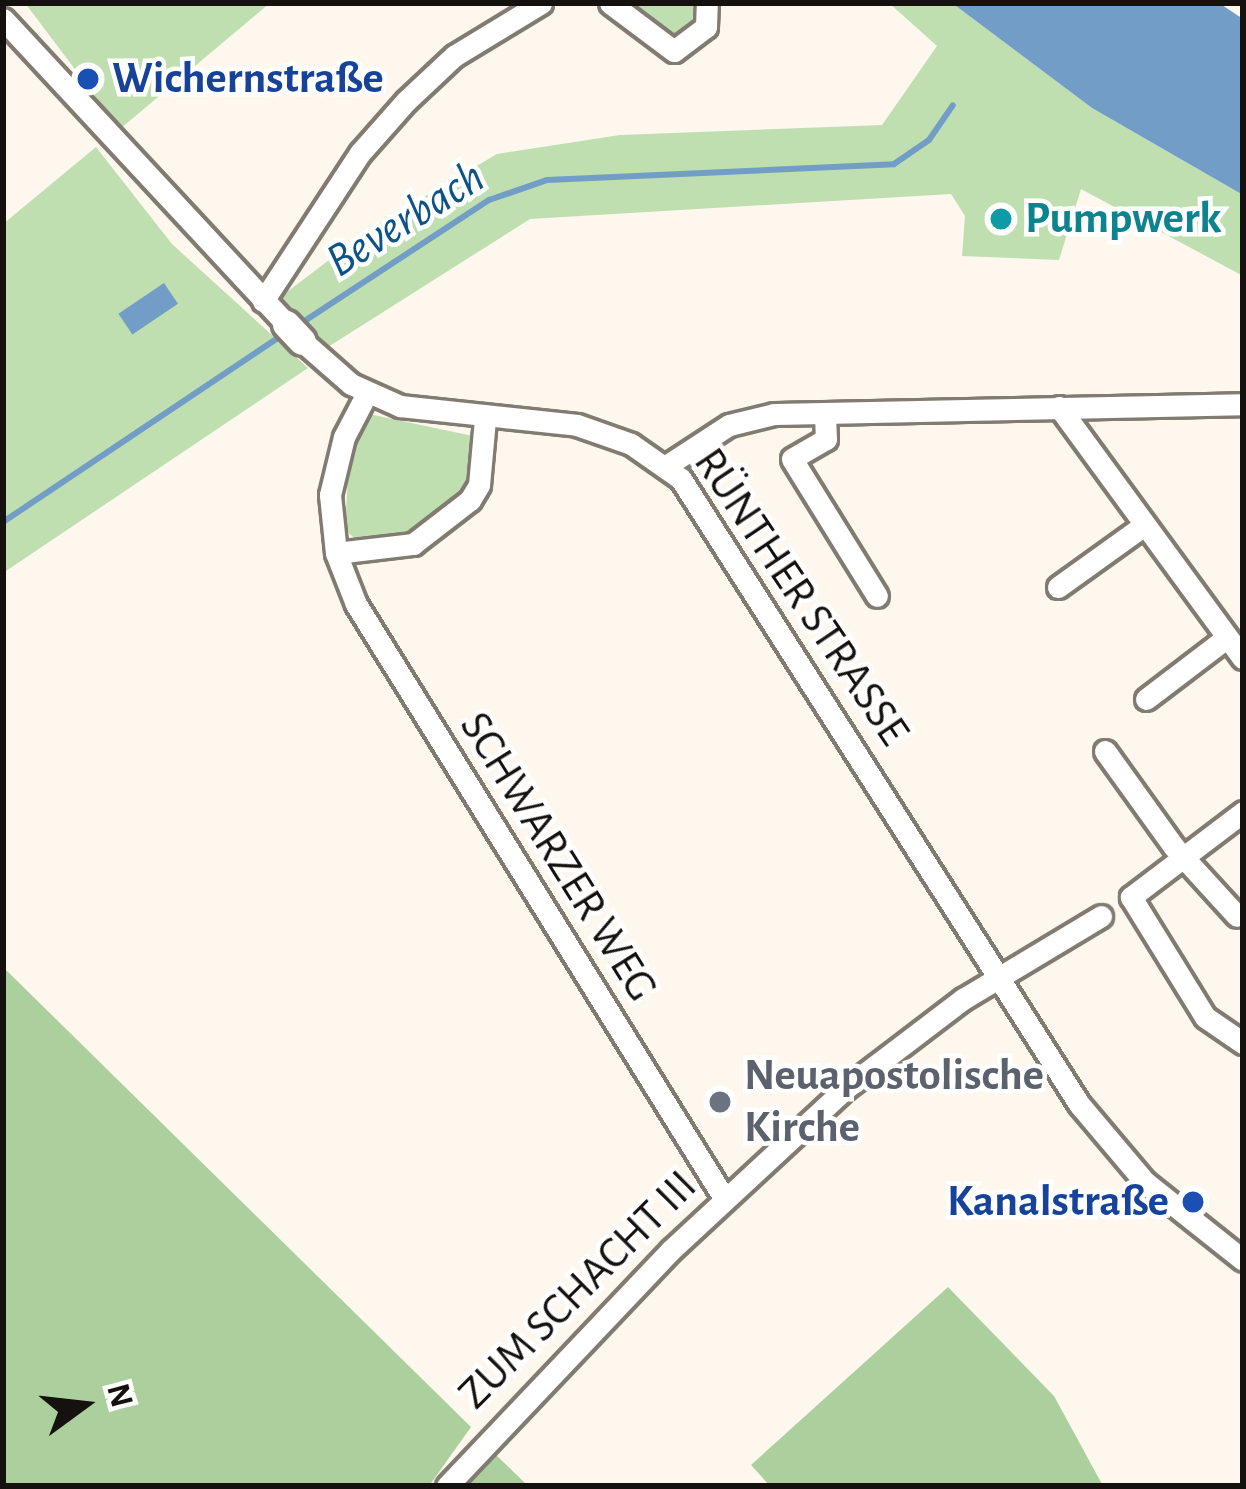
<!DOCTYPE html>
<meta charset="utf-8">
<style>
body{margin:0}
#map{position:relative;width:1246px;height:1489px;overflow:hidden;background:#fef7ee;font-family:"Alegreya Sans",sans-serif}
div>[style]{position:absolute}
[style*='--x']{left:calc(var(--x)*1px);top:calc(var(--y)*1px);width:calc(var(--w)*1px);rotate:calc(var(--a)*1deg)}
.green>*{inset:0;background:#bfdfb1}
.forest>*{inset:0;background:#accf9e}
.water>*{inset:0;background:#729dc6;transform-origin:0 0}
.stream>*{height:6px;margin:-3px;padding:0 3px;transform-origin:3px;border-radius:3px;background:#729dc6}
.roads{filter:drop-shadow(3px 0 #827b71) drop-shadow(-3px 0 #827b71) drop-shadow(0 3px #827b71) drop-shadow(0 -3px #827b71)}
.street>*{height:21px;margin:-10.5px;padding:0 10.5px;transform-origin:10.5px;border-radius:10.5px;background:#fff}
.secondary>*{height:27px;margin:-13.5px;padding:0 13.5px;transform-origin:13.5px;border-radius:13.5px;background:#fff}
.dots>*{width:33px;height:33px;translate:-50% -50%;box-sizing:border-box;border:6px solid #fff;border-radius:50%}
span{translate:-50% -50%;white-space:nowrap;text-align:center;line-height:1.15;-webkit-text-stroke:9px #fff;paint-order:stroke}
.transit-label{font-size:45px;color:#164399;font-weight:700}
.left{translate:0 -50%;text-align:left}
.right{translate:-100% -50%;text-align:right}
.culture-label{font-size:45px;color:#0d838f;font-weight:700}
.street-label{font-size:45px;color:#14110e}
.worship-label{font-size:45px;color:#5b616d;font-weight:700}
.water-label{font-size:48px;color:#0d5387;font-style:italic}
.frame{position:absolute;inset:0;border:6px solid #14110e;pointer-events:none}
.north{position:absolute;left:24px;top:1345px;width:120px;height:120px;-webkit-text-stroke:9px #fff;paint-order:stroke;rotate:75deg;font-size:33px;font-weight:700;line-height:48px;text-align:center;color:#14110e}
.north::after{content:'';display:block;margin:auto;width:42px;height:54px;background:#14110e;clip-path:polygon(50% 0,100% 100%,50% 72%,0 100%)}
</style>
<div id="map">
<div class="green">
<div style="clip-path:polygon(25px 3px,270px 3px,120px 129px)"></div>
<div style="clip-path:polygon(628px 3px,695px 3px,700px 19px,674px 39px)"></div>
<div style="clip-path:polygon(889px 3px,952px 3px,1092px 108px,1243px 195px,1243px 276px,1081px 189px,1059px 260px,962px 256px,965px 216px,951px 194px,530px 219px,328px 347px,275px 301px,370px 229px,497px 154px,620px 135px,882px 125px,937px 46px)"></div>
<div style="clip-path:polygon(96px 147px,172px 244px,308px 368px,3px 573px,3px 224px)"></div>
<div style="clip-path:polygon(369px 414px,473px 436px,468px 489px,415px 537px,359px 542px,345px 530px,349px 456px)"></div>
</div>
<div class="forest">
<div style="clip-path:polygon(3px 967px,471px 1427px,429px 1486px,3px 1486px)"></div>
<div style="clip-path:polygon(948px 1287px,1054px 1396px,1103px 1486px,770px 1486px,751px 1465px)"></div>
<div style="clip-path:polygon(491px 1450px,528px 1486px,457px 1486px)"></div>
</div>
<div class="water">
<div style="clip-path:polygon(952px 3px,1219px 3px,1243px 19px,1243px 195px,1092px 108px)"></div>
<div style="left:164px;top:283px;width:25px;height:55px;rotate:56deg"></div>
</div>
<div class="stream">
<div style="--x:300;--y:324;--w:226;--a:-33.3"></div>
<div style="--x:489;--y:200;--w:61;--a:-19"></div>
<div style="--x:547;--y:180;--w:347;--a:-2.6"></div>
<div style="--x:894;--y:164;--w:42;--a:-34.4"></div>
<div style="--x:929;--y:140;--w:42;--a:-55.6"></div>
<div style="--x:3;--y:522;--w:338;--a:-33.8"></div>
</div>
<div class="roads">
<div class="street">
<div style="--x:610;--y:3;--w:80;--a:36.9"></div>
<div style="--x:674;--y:51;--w:40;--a:-37"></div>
<div style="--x:706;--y:27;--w:24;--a:-88"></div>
<div style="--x:3;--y:19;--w:416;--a:47.1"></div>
<div style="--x:263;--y:301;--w:177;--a:-56.8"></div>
<div style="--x:360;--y:153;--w:69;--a:-48.5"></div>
<div style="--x:406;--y:101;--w:66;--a:-43.2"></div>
<div style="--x:454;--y:56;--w:102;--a:-31.3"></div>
<div style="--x:302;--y:341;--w:65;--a:41.3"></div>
<div style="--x:351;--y:384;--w:54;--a:24.2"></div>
<div style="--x:400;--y:406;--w:178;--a:6.1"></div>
<div style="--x:577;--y:425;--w:57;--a:19.4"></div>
<div style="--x:631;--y:444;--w:61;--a:35"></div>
<div style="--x:681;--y:479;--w:741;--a:57.51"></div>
<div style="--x:1079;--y:1104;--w:102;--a:49.8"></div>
<div style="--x:1145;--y:1182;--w:125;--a:38.5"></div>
<div style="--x:367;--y:393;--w:50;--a:117.6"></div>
<div style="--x:344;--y:437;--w:60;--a:103.6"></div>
<div style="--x:330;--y:495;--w:58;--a:84.1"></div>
<div style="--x:336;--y:553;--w:55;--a:68.6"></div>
<div style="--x:356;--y:604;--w:699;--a:58.22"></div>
<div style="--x:1059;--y:407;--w:311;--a:53.8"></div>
<div style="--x:825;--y:413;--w:26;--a:88"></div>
<div style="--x:826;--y:439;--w:39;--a:150"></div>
<div style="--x:792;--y:459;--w:161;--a:58.2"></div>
<div style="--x:666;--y:466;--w:75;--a:-33.1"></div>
<div style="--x:729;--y:425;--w:46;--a:-13.7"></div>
<div style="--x:774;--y:414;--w:469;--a:-1.2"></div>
<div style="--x:336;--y:553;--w:78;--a:-6.7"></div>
<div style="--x:413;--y:544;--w:72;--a:-37.7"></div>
<div style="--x:470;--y:500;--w:17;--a:-59"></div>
<div style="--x:479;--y:485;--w:66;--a:-84.8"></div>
<div style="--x:1058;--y:587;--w:105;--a:-35.7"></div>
<div style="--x:1146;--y:699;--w:101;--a:-37.3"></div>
<div style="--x:1105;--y:751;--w:118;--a:54.3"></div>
<div style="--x:1174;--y:847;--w:93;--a:47.6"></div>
<div style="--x:1243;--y:812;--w:141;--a:142.8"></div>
<div style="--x:1131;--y:897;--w:141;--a:58.3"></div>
<div style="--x:1205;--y:1017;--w:46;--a:34.4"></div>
<div style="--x:447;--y:1486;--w:325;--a:-46.5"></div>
<div style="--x:671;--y:1250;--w:238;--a:-42.8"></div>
<div style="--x:846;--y:1088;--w:147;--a:-37.3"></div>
<div style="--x:963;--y:999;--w:161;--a:-31"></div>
</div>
<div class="secondary">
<div style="--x:286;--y:324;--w:23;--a:47"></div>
</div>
</div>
<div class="dots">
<div style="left:88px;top:79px;background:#1a4fb4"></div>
<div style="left:1001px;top:219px;background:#0f9aa8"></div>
<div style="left:720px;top:1102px;background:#6b7280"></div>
<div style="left:1193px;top:1202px;background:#1a4fb4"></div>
</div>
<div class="transit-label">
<span class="left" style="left:112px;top:79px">Wichernstraße</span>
<span class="right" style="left:1169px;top:1202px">Kanalstraße</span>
</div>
<div class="culture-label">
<span class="left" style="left:1025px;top:219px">Pumpwerk</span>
</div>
<div class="street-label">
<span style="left:801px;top:597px;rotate:56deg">RÜNTHER STRASSE</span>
<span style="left:558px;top:857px;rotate:58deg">SCHWARZER WEG</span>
<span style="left:578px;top:1290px;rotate:-45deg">ZUM SCHACHT III</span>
</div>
<div class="worship-label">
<span class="left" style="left:744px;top:1102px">Neuapostolische<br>Kirche</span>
</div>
<div class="water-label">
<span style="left:406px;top:220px;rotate:-32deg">Beverbach</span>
</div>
<div class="frame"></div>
<div class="north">N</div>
</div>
